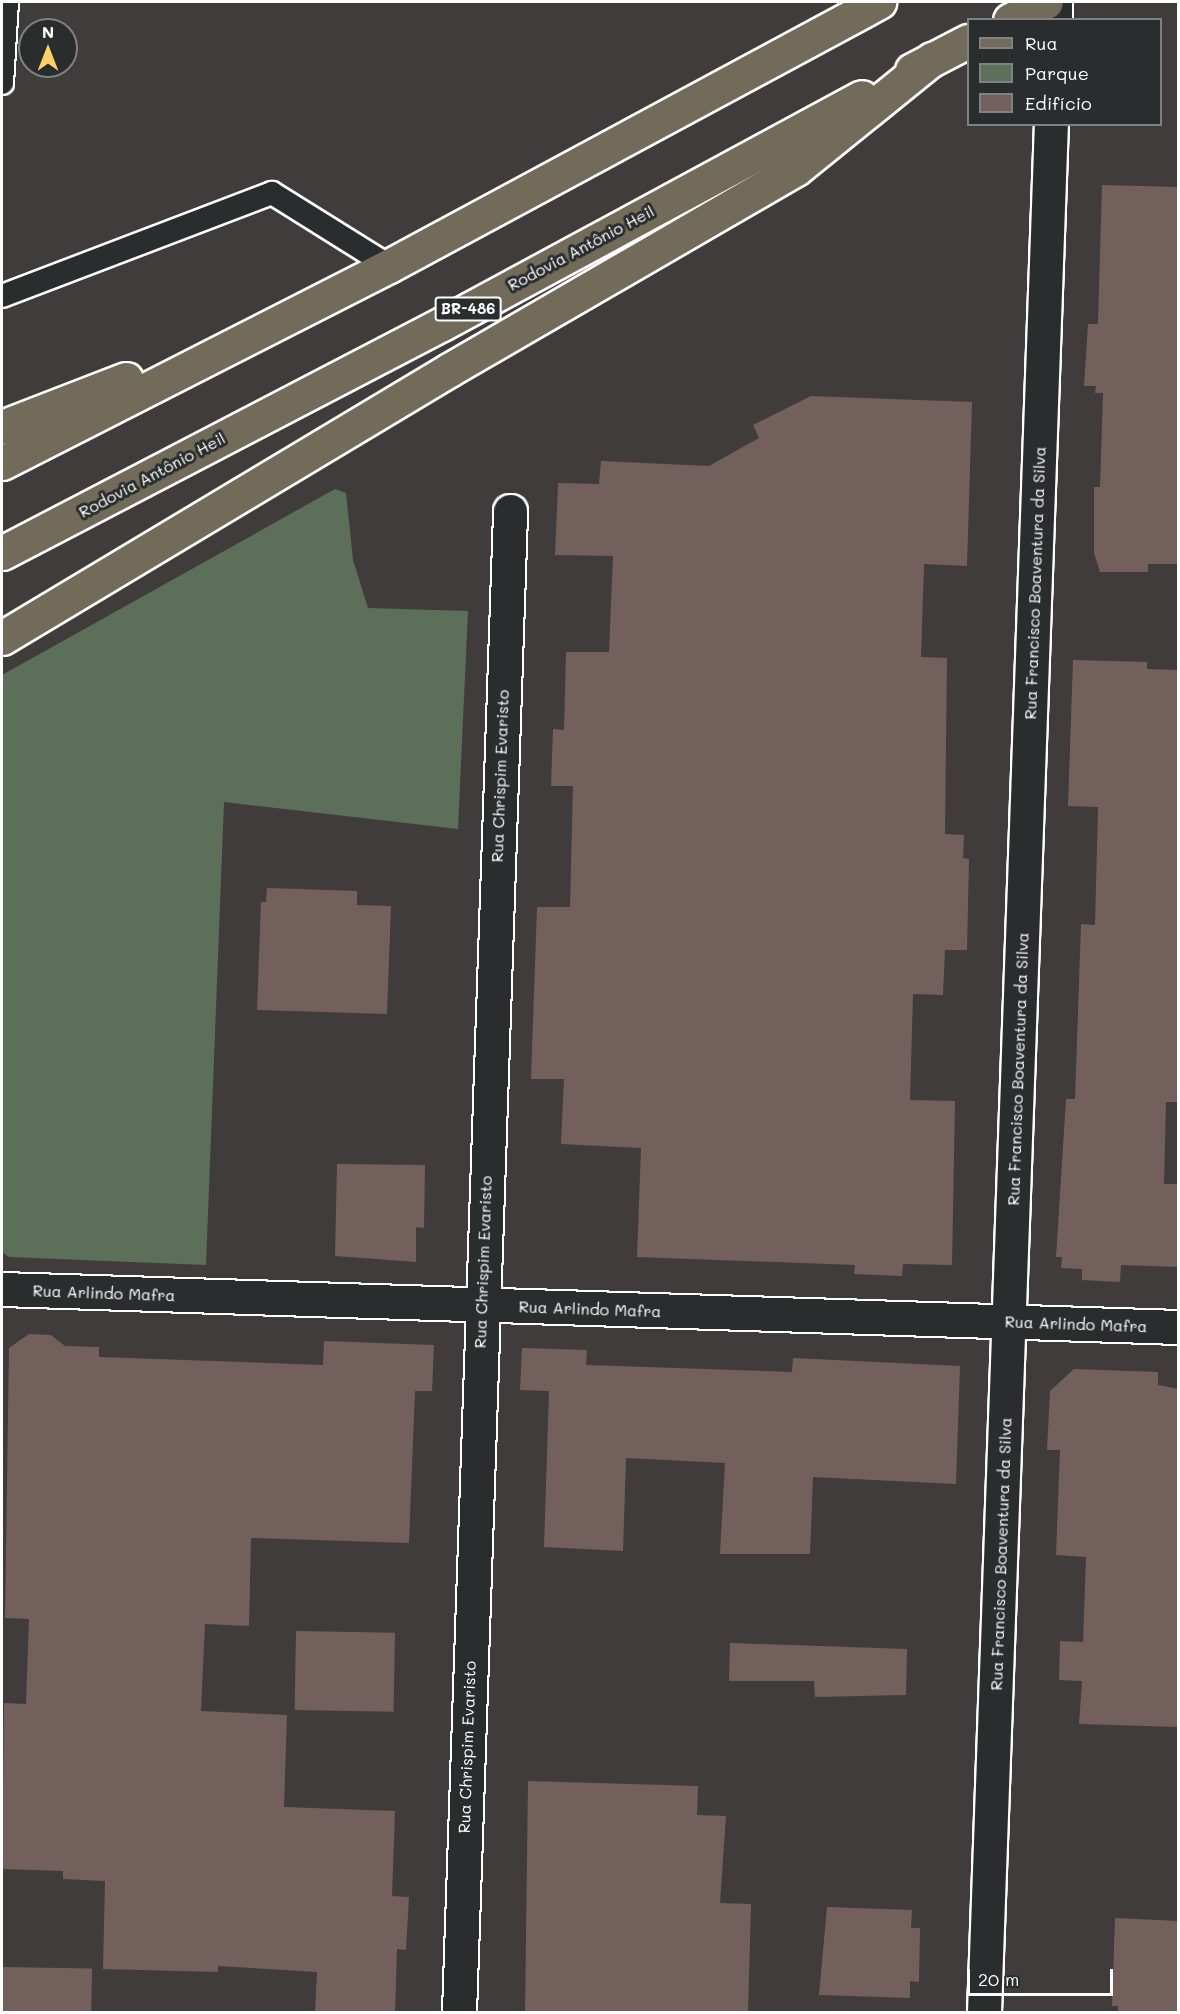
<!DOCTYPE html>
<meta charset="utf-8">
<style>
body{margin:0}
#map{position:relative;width:1180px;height:2014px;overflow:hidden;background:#403c3c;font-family:Mali,sans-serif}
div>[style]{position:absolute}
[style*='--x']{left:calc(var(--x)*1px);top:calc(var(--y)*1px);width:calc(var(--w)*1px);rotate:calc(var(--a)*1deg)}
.green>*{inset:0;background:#5c6f59}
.building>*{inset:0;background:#73605d;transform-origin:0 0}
.roads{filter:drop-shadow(2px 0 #fff) drop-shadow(-2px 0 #fff) drop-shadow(0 2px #fff) drop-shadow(0 -2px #fff)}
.lane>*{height:22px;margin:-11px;padding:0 11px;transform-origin:11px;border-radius:11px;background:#2a2d2e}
.street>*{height:33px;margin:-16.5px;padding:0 16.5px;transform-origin:16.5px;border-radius:16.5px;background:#2a2d2e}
.primary>*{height:33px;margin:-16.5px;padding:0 16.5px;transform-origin:16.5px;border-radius:16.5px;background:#736b5a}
span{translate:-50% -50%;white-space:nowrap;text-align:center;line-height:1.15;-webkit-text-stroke:6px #2a2d2e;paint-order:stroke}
.shield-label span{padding:2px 4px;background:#2a2d2e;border:2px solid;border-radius:4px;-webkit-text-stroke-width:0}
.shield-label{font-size:15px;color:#fff;font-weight:700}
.street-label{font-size:16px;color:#fff}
.frame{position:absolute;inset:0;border:3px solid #fff;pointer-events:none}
.legend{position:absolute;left:967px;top:18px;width:195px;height:108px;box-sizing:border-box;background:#2a2d2e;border:2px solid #7f8182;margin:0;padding:8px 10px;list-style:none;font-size:18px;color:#fff}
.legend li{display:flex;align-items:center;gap:12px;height:30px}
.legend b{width:30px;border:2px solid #7f8182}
.north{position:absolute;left:18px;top:18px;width:60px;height:60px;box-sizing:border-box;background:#2a2d2e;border:2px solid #7f8182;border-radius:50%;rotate:0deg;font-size:16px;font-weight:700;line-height:24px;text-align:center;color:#fff}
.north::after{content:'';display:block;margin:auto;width:21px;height:27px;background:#ffd166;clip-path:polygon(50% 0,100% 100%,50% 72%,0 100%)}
.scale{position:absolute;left:967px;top:1969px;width:146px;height:27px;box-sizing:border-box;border:3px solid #fff;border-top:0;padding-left:8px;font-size:18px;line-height:21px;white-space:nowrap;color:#fff;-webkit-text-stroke:4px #2a2d2e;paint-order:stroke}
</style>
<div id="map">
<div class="green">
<div style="clip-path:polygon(335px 489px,346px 493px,353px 560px,368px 608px,468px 611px,458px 829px,224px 802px,206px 1265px,9px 1257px,2px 1252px,2px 675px)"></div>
</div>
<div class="building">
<div style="clip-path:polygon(1102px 185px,1179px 187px,1179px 564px,1148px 564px,1148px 572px,1100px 572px,1094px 553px,1094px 487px,1100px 487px,1103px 393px,1095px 393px,1096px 386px,1084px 386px,1088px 324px,1098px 324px)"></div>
<div style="clip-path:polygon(811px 396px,972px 402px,967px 566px,924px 564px,921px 657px,947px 658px,945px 834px,964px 835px,963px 858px,969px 859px,967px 950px,945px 950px,943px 995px,913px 994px,910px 1100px,955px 1101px,952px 1265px,903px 1264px,902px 1276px,854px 1274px,855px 1265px,637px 1257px,641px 1148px,561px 1144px,564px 1079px,531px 1079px,537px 907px,570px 907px,573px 786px,551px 786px,553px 729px,564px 730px,566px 652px,609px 652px,613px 556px,555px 555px,558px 483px,599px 484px,601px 461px,709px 466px,759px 438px,753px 425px)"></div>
<div style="clip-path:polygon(1073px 660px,1147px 662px,1147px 669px,1179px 670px,1179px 1102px,1166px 1102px,1164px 1184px,1179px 1184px,1179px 1267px,1121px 1265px,1120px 1282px,1082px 1280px,1082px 1269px,1061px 1268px,1062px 1257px,1056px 1257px,1066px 1099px,1075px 1099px,1081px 924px,1095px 925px,1098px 807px,1068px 806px)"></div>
<div style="clip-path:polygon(267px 888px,357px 891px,357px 905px,391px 906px,387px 1014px,257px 1010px,261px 902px,266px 902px)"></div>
<div style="clip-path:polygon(337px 1164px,425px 1165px,424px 1228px,416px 1227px,416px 1262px,335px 1256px)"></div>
<div style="clip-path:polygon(29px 1334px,51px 1335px,65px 1346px,99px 1347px,99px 1357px,323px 1365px,324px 1341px,434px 1345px,432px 1391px,415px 1391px,409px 1543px,251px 1538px,249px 1626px,205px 1624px,201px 1711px,287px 1715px,284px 1807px,395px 1811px,392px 1896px,409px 1897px,406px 1950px,397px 1949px,395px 2013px,315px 2013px,317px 1972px,218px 1966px,218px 1972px,103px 1969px,105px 1881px,63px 1879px,63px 1871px,2px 1869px,4px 1703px,26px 1704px,29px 1619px,5px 1618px,9px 1348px)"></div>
<div style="clip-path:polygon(522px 1348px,587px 1350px,586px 1365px,792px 1372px,793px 1358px,960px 1366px,956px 1484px,813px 1477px,810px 1554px,720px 1554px,725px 1463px,626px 1458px,623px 1551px,544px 1547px,549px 1391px,520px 1390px)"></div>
<div style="clip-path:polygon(1074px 1369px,1158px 1372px,1158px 1385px,1179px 1389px,1179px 1727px,1079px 1724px,1082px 1681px,1059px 1680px,1060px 1641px,1083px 1642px,1086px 1557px,1056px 1555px,1060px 1450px,1047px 1450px,1050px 1391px)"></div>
<div style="left:296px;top:1631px;width:99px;height:79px;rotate:1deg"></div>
<div style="clip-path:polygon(730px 1643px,907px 1649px,906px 1695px,815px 1697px,814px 1681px,729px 1681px)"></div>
<div style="clip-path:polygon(528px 1781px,698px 1786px,697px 1815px,726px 1816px,720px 1903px,751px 1904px,748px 2013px,525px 2013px)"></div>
<div style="clip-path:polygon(827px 1907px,912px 1910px,911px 1928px,920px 1928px,919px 1982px,910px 1981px,910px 1998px,819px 1995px)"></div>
<div style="clip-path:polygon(1115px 1918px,1179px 1921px,1177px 2013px,1118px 2013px,1118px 2006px,1112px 2006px)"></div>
<div style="left:2px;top:1967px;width:90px;height:46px;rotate:1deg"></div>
</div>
<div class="roads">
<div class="lane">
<div style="--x:2;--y:83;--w:81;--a:-86.5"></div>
<div style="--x:2;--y:296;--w:289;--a:-20.9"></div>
<div style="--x:272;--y:193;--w:138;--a:32"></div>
</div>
<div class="street">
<div style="--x:1055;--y:20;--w:18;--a:-90"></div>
<div style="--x:2;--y:1289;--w:1177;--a:1.85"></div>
<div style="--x:459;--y:2012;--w:1502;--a:-88.05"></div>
<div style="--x:984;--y:2012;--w:1889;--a:-87.97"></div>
</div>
<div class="primary">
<div style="--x:1010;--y:20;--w:40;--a:-26.6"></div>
<div style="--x:912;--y:70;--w:63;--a:-27.4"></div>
<div style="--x:2;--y:427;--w:133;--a:-21.2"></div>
<div style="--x:2;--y:463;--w:434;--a:-27"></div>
<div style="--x:389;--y:266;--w:557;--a:-28.31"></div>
<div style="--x:2;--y:553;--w:496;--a:-27.5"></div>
<div style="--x:442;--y:324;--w:477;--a:-28.4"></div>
<div style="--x:2;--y:638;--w:521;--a:-30.94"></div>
<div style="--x:449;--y:370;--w:401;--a:-30.1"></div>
<div style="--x:796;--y:169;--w:175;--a:-39"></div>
</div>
</div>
<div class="shield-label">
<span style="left:468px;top:309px">BR-486</span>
</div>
<div class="street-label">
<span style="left:581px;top:248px;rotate:-28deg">Rodovia Antônio Heil</span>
<span style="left:152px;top:475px;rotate:-28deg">Rodovia Antônio Heil</span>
<span style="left:1035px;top:583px;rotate:-88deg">Rua Francisco Boaventura da Silva</span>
<span style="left:500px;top:776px;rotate:-88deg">Rua Chrispim Evaristo</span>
<span style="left:1018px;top:1069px;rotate:-88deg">Rua Francisco Boaventura da Silva</span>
<span style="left:483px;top:1262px;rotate:-88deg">Rua Chrispim Evaristo</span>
<span style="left:104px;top:1293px;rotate:2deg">Rua Arlindo Mafra</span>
<span style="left:590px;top:1309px;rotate:2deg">Rua Arlindo Mafra</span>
<span style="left:1076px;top:1324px;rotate:2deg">Rua Arlindo Mafra</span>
<span style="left:1001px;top:1554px;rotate:-88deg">Rua Francisco Boaventura da Silva</span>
<span style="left:467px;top:1747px;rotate:-88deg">Rua Chrispim Evaristo</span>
</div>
<div class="frame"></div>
<ul class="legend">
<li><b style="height:8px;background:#736b5a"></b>Rua</li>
<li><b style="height:16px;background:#5c6f59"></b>Parque</li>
<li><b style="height:16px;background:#73605d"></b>Edifício</li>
</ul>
<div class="north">N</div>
<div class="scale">20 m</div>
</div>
